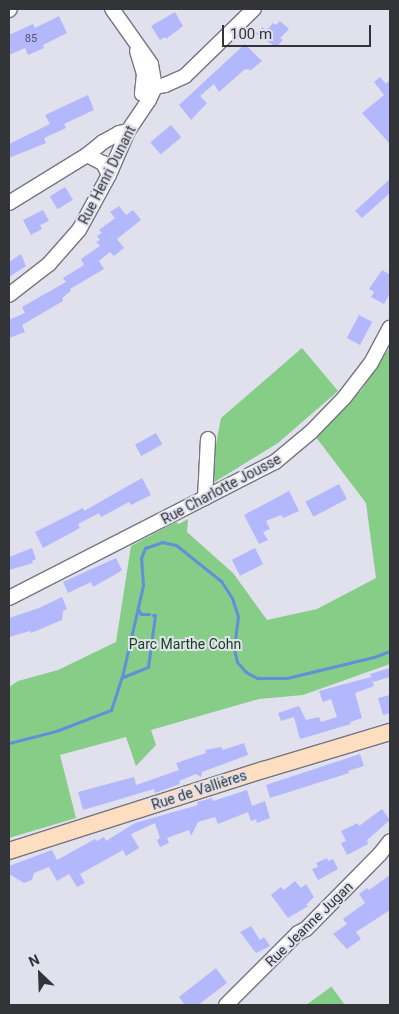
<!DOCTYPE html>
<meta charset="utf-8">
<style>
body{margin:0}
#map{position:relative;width:399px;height:1014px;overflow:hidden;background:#e0e1ed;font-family:Roboto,sans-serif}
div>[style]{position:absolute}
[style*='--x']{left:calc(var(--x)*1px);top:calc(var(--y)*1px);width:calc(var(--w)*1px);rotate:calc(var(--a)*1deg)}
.green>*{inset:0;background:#86cd87}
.stream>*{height:3px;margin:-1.5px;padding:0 1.5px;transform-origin:1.5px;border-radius:1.5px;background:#618fd9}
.building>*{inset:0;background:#b3b7fc;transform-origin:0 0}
.roads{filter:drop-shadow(1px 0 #747580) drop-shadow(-1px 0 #747580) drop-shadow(0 1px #747580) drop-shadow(0 -1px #747580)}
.minor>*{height:14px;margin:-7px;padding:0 7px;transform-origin:7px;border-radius:7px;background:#fff}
.major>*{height:16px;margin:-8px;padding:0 8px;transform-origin:8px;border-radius:8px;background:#fedec1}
span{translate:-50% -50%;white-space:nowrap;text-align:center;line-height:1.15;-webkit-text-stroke:4px #e0e1ed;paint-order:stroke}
.number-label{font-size:11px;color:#535569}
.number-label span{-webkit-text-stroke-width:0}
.street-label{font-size:14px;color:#333438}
.park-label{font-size:14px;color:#134518}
.frame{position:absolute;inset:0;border:10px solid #333438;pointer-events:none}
.north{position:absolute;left:15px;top:949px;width:50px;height:50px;-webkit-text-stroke:4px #e0e1ed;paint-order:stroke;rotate:336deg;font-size:14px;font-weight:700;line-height:20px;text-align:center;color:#333438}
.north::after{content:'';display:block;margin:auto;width:18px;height:22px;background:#333438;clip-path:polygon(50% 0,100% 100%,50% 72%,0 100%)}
.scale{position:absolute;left:222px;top:25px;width:149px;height:22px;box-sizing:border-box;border:2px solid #333438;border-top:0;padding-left:6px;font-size:15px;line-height:18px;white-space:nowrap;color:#333438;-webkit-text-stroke:4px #e0e1ed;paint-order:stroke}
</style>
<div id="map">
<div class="green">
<div style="clip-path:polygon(390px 347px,390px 664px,303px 695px,259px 699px,151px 730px,156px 745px,136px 766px,126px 737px,60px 755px,76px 818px,9px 838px,9px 687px,18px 681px,58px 670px,116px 642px,131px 546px,176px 522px,179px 524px,188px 519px,187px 532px,233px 573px,267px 620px,317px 609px,376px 578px,366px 503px,315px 436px,356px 392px,360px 392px)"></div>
<div style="clip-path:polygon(302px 348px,338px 391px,278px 443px,208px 486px,221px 418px)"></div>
<div style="clip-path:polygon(331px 986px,345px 1005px,306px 1005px,331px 987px)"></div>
</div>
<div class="stream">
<div style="--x:138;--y:610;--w:5;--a:53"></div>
<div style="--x:141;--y:614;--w:8;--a:0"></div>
<div style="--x:123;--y:677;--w:27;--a:-22"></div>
<div style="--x:148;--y:667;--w:52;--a:-82.3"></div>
<div style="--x:155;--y:615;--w:2;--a:180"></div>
<div style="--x:9;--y:743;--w:49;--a:-14.3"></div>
<div style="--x:56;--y:731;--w:59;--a:-20.9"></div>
<div style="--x:111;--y:710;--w:35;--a:-72"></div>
<div style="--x:122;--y:677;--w:94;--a:-77.1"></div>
<div style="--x:143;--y:585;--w:27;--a:-94"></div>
<div style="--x:141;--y:558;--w:11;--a:-68"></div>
<div style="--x:145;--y:548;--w:18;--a:-19"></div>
<div style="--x:162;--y:542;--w:14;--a:12"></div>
<div style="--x:176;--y:545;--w:58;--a:38.7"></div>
<div style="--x:221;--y:581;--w:20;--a:57"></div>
<div style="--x:232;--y:598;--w:19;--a:72"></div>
<div style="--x:238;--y:616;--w:33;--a:97"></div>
<div style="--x:234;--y:649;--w:13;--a:77"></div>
<div style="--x:237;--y:662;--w:13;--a:48"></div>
<div style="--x:246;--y:672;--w:13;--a:29"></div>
<div style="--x:257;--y:678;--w:30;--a:0"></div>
<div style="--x:287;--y:678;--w:89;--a:-13.6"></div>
<div style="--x:374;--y:657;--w:17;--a:-21"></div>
</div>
<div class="building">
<div style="clip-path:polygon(175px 12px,183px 26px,166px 39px,165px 37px,160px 40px,151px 26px)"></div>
<div style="clip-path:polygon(59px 16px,67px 33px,43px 45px,44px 48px,28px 55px,25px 48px,9px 55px,9px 35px,33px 24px,35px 28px)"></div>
<div style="clip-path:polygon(280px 21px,289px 29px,280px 38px,283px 40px,276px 47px,256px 34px,263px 27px,266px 31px,273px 23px,276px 25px)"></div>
<div style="clip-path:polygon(245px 44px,262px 61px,251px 70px,245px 69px,219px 92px,214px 84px,200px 96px,207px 103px,191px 120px,179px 105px)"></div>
<div style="clip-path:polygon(380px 77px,386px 84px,390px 80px,390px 144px,362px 113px,384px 95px,374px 82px)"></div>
<div style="clip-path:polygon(88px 95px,94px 110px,64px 124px,66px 128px,44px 138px,46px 143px,9px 158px,9px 144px,50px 124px,45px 115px)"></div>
<div style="left:171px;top:125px;width:16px;height:27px;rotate:50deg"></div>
<div style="clip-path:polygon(390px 179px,390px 193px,362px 218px,355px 211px)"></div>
<div style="left:65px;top:187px;width:15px;height:18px;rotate:58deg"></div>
<div style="clip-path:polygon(119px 206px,126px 215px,133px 210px,141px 220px,117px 239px,124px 248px,114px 256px,110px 252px,99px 261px,104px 269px,70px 289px,71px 291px,62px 298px,63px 301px,22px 325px,25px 332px,9px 338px,9px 320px,25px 313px,22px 307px,66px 282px,63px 278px,84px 265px,81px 259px,100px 246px,96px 242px,100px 240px,97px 236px,102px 233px,99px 230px,115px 218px,110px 212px)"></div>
<div style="clip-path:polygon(43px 210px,49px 221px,40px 225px,42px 229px,31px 235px,23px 220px)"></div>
<div style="clip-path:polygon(21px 254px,26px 266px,9px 277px,9px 262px)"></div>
<div style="clip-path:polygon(382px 270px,390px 275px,390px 293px,384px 304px,371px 297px,374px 292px,369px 289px)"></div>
<div style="left:359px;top:315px;width:15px;height:26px;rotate:28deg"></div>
<div style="left:156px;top:433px;width:13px;height:24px;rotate:61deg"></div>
<div style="clip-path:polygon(142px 478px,151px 495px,131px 505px,129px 502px,101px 517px,99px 513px,78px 524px,80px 528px,43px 548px,35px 532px,83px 508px,84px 511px)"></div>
<div style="left:339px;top:484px;width:17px;height:38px;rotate:62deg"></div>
<div style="clip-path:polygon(289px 491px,299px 511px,283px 518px,281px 515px,266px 521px,270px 529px,263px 532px,268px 540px,259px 544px,244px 515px)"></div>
<div style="clip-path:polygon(32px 548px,36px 559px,32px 561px,33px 563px,9px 570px,9px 557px)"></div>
<div style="left:255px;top:548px;width:18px;height:26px;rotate:63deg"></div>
<div style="clip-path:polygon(116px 558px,122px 570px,116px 574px,93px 587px,91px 582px,68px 593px,63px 582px)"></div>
<div style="clip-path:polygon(62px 597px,67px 609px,63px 611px,62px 620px,31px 633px,30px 631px,9px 637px,9px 618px,39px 608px)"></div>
<div style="clip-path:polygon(390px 668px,390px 677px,373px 682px,370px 674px)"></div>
<div style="clip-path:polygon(371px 677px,374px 686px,355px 693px,362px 718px,350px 722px,351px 724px,300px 739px,294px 717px,281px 721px,278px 713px,299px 706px,306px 720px,319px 717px,321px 722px,337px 717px,331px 699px,323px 702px,319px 691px)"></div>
<div style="clip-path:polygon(390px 695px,390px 713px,383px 715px,378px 698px)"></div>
<div style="clip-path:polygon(244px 743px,248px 755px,202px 772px,201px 777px,196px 774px,179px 781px,180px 784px,155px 793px,154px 789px,83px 810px,78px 792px,134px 777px,136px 785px,179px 770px,176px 763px,206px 753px,205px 750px,221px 747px,223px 750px)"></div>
<div style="clip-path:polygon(360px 754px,364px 766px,348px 771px,349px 773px,270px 798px,266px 785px)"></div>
<div style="clip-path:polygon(247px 790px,252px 806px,265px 801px,270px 818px,257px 823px,256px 819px,251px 821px,248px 812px,218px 824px,215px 817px,198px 822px,191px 836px,189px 830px,167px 838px,169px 843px,160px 847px,157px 840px,160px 838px,155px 823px,131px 834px,139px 848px,126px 856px,123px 850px,80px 874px,85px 883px,77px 887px,69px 874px,57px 881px,49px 867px,34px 873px,32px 880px,24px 883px,9px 874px,9px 866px,52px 850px,57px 860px,95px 839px,97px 841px,104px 837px,106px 841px,135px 823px,198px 805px,197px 802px,212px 798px,213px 801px)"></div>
<div style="clip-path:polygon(382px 809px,390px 820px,367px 840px,368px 844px,347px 855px,341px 843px,346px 841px,341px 831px,358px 823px,359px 826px)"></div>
<div style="clip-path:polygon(327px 858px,328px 861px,333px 859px,338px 869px,318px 880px,312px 869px,318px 867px,316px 863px)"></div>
<div style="clip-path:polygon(390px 875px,390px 910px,356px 932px,361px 939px,347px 949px,333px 934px,347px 924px,343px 919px,365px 903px,359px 894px,367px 888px,369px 890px)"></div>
<div style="clip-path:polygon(295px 881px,301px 888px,306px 884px,314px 897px,306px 905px,308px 906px,288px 918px,271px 895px,281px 887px,284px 890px)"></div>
<div style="clip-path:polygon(251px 926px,260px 940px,264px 937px,270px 946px,256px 953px,240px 932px)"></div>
<div style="clip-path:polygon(216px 968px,227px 983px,198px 1005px,185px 1005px,179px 997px)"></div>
</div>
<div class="roads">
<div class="minor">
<div style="--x:9;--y:10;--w:1;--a:-45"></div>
<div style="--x:137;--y:51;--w:24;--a:73"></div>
<div style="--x:144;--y:74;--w:20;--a:96"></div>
<div style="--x:144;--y:85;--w:11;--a:10"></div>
<div style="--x:155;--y:87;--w:10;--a:-11"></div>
<div style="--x:165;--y:85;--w:22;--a:-24"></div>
<div style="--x:185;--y:76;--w:96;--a:-44.2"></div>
<div style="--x:87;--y:155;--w:18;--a:27"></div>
<div style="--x:103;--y:163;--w:13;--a:63"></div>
<div style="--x:9;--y:203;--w:92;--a:-31.6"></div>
<div style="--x:87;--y:155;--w:21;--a:-39"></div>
<div style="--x:103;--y:142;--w:18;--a:-29"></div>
<div style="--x:119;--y:133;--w:9;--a:-13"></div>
<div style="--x:9;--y:295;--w:51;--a:-37.8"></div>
<div style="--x:49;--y:264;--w:45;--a:-48.6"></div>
<div style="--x:79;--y:230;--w:63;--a:-61.4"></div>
<div style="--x:109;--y:175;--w:48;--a:-66.6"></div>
<div style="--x:128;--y:131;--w:37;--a:-56"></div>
<div style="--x:149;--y:100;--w:14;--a:-65"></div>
<div style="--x:155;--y:87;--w:23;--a:-100"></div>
<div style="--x:151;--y:64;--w:67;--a:-125.3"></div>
<div style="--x:205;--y:498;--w:59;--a:-87.1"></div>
<div style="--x:9;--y:598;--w:299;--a:-27.1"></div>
<div style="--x:275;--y:462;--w:47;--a:-39.8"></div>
<div style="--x:311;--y:432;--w:47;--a:-45.9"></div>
<div style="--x:344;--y:398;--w:44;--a:-52.4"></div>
<div style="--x:371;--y:363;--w:40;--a:-62"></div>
<div style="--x:226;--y:1005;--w:102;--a:-45"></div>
<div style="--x:298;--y:933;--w:9;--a:-27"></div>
<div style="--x:306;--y:929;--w:105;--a:-45.4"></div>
<div style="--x:380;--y:854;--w:16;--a:-52"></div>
</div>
<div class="major">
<div style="--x:9;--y:851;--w:267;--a:-17.7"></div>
<div style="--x:263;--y:770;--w:133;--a:-16.7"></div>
</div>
</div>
<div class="number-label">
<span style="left:31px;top:39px">85</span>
</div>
<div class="street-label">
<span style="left:107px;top:175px;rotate:-63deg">Rue Henri Dunant</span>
<span style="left:221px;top:489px;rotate:-28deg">Rue Charlotte Jousse</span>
<span style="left:199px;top:790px;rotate:-18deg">Rue de Vallières</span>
<span style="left:309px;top:924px;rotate:-44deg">Rue Jeanne Jugan</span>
</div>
<div class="park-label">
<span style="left:185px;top:644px">Parc Marthe Cohn</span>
</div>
<div class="frame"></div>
<div class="north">N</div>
<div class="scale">100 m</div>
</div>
